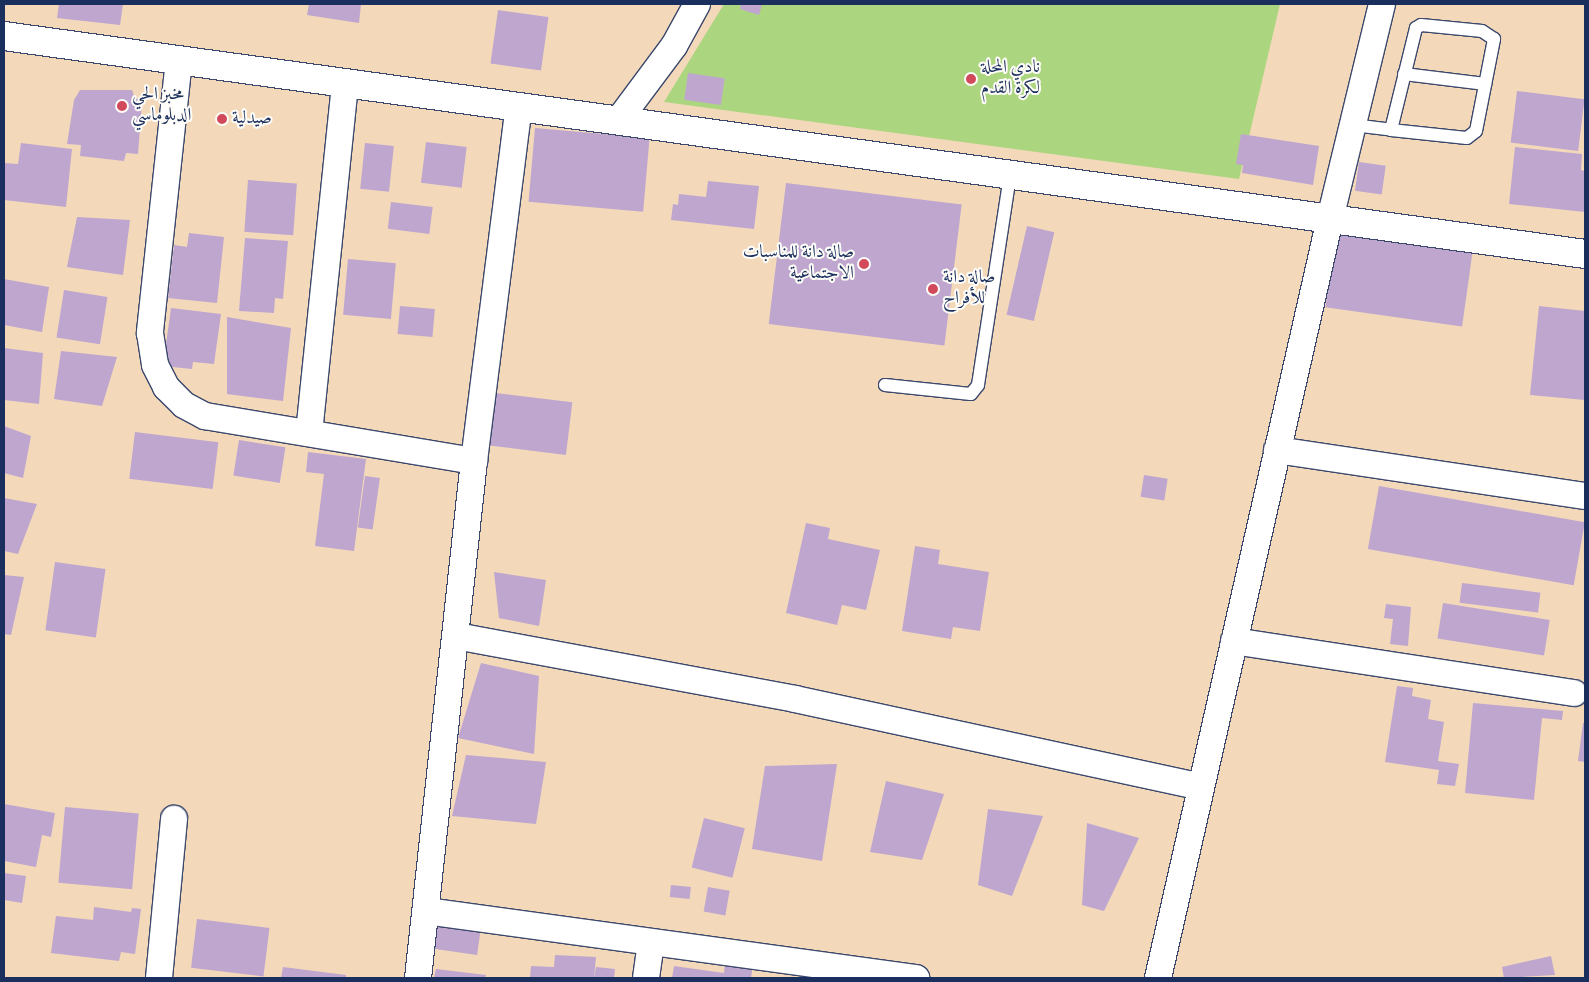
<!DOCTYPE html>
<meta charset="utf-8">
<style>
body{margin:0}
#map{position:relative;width:1589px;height:982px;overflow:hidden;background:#f3d9ba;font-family:Vollkorn,Amiri,serif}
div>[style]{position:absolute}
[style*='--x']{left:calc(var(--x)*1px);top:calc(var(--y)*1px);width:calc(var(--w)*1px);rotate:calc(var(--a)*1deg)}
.green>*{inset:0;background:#acd580}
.building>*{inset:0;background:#bea6cf;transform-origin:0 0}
.roads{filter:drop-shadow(1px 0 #3b486c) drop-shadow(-1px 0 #3b486c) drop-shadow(0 1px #3b486c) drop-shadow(0 -1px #3b486c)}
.service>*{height:12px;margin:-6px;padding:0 6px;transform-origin:6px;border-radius:6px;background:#fff}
.minor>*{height:26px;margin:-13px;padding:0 13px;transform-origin:13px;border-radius:13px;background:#fff}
.tertiary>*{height:28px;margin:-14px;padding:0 14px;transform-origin:14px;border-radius:14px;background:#fff}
.dots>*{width:14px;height:14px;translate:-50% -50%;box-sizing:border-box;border:2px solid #fdfcf7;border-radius:50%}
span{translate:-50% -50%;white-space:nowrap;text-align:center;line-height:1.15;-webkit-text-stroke:4px #fdfcf7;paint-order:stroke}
.poi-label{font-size:18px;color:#1b2f5e}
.left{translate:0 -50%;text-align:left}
.right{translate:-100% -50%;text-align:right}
.frame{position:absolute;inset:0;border:5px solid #1b2f5e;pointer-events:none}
</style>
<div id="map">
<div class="green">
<div style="clip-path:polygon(724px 4px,1280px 4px,1239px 179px,664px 102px)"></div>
</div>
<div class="building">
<div style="clip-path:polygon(59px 4px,123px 4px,120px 25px,57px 18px)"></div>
<div style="clip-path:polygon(309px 4px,361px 4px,359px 23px,307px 15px)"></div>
<div style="clip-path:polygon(741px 4px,762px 4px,759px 15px,740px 9px)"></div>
<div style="left:498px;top:10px;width:51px;height:54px;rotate:8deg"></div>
<div style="left:688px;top:73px;width:37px;height:27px;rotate:8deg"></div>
<div style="clip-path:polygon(80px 90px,132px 90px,134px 96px,142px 102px,138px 154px,126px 153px,124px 161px,80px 156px,81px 145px,67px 144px,74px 100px)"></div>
<div style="left:1517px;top:91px;width:68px;height:52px;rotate:7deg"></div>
<div style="left:535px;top:128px;width:115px;height:74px;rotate:5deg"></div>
<div style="clip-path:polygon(1241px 134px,1319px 146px,1313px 185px,1242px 173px,1243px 165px,1236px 164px)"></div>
<div style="left:426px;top:142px;width:41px;height:41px;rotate:7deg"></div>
<div style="clip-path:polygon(21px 143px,72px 149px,66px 207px,4px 200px,4px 163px,18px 164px)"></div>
<div style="left:365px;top:143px;width:29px;height:46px;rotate:6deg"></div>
<div style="clip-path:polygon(1515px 147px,1582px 154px,1581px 170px,1585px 171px,1585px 212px,1509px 204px)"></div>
<div style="left:1359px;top:162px;width:27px;height:29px;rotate:8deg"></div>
<div style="left:248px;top:180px;width:49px;height:52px;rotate:4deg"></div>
<div style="clip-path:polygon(708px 181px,759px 186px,754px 229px,671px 220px,673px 204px,678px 205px,679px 194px,706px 197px)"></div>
<div style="left:786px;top:183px;width:177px;height:142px;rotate:7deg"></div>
<div style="left:391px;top:202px;width:42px;height:27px;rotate:7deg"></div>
<div style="clip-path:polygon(77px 217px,130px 220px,123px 275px,67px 267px)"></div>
<div style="left:1027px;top:226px;width:28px;height:91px;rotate:13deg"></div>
<div style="left:1336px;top:232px;width:138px;height:76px;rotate:8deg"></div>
<div style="clip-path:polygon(189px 233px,224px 237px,217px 303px,168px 298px,174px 245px,187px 247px)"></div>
<div style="clip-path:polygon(245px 238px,288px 241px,283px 299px,275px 298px,274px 313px,239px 311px)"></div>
<div style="left:348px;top:259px;width:48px;height:56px;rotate:5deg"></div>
<div style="clip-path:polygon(4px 279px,49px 287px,42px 332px,4px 325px)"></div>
<div style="left:64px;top:290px;width:44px;height:48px;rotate:9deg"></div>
<div style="left:400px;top:306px;width:35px;height:28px;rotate:5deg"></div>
<div style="clip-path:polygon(1539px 306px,1585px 311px,1585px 400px,1530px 395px)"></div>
<div style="clip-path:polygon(171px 308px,221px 314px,214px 364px,193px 362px,192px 369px,163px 366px)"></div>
<div style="clip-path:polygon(227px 317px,291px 328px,283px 401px,227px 394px)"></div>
<div style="clip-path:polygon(4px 348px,43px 353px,39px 404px,4px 400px)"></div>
<div style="clip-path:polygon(61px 351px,117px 357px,102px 406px,54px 399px)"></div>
<div style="left:488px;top:392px;width:85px;height:53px;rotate:7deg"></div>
<div style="clip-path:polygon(4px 426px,31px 436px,23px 478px,4px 473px)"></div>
<div style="left:135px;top:432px;width:84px;height:47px;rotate:7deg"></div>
<div style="left:239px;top:440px;width:47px;height:36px;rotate:9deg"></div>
<div style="clip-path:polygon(308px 452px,366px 459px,354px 551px,315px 546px,324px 474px,306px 472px)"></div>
<div style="left:1144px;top:475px;width:24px;height:22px;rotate:9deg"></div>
<div style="left:365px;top:476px;width:15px;height:52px;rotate:8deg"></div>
<div style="left:1379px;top:486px;width:209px;height:64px;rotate:10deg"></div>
<div style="clip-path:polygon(4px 498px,37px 504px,18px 554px,4px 551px)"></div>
<div style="clip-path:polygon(806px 523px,830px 528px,828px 539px,880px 550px,866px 610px,842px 605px,837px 625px,786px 613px)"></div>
<div style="clip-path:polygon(915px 546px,940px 550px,938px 564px,989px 572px,980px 631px,953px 627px,951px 639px,902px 631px)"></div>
<div style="left:55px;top:562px;width:51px;height:69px;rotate:8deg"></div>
<div style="clip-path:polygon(494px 572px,546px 580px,539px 626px,499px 618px)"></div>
<div style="clip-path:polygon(4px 575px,24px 577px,11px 635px,4px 634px)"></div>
<div style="left:1462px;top:583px;width:79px;height:20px;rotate:7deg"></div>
<div style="left:1443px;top:603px;width:108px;height:36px;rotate:9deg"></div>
<div style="clip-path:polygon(1386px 604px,1411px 607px,1408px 646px,1390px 644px,1393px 619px,1384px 618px)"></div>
<div style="clip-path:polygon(481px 663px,539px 676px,534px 754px,458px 738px)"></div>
<div style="clip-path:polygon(1397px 686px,1413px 688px,1412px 696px,1431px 700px,1428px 719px,1444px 722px,1438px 761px,1459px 764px,1455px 786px,1437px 784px,1439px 770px,1385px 762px)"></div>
<div style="clip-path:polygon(1473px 703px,1563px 711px,1562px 720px,1542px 718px,1534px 800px,1465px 793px)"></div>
<div style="clip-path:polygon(1583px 723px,1585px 723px,1585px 762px,1578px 761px)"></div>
<div style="clip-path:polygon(466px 755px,546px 762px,536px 824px,452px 816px)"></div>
<div style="clip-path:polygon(837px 764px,822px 861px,752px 849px,765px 766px)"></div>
<div style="clip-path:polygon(886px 781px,944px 794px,922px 860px,870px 852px)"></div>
<div style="clip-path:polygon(4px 804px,55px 813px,51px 837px,42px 835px,36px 867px,4px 861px)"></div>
<div style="left:65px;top:807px;width:74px;height:76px;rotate:5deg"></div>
<div style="clip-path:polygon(988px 809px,1043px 816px,1012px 896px,978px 885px)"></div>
<div style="left:704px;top:818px;width:42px;height:51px;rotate:14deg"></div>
<div style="clip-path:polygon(1087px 823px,1139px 838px,1104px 911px,1082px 905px)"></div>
<div style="clip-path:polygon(4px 873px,26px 876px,22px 903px,4px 900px)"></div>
<div style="left:671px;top:885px;width:20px;height:12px;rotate:6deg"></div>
<div style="left:708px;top:887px;width:22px;height:25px;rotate:10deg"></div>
<div style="clip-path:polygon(94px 907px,131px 912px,132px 908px,141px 909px,135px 954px,121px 952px,119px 961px,51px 953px,56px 916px,93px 920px)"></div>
<div style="left:197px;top:919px;width:73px;height:49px;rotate:7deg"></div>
<div style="left:437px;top:924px;width:44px;height:25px;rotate:8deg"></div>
<div style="clip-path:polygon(555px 955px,596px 957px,594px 978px,530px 978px,531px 966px,554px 967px)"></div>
<div style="clip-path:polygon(1551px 956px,1555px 975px,1504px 978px,1502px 967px)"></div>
<div style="clip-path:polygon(725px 961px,753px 965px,751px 978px,672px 978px,674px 966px,724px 973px)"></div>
<div style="clip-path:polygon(283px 967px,346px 975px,346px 978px,281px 978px)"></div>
<div style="clip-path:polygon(596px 967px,615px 969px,614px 978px,594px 978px)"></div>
<div style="clip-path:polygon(436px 969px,486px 975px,485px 978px,434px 978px)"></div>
</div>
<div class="roads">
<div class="service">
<div style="--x:1404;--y:74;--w:82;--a:7"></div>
<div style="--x:1353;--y:125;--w:38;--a:7"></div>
<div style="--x:1391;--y:130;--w:76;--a:6"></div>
<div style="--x:1467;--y:138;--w:11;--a:-38"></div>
<div style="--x:1476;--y:131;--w:94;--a:-78.9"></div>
<div style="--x:1494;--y:39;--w:14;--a:-146"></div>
<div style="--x:1482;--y:31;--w:61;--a:-174.4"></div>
<div style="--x:1421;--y:25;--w:6;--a:149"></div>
<div style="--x:1416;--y:28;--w:105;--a:103.8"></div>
<div style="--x:885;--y:385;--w:86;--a:6"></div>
<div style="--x:971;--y:394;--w:11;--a:-52"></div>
<div style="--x:978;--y:385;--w:212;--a:-81.3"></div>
</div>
<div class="minor">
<div style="--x:179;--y:60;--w:275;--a:96.1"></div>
<div style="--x:150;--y:333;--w:32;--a:81"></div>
<div style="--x:155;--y:365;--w:25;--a:63"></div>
<div style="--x:166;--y:387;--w:25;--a:45"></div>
<div style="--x:184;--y:405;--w:24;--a:28"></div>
<div style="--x:205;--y:416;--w:273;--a:9.5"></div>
<div style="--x:618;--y:121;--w:94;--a:-53.3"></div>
<div style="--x:674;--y:46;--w:48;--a:-61.3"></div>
<div style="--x:309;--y:433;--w:352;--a:-84.1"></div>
<div style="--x:1277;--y:450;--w:311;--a:8.5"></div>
<div style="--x:456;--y:636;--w:345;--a:10.5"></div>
<div style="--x:795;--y:699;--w:415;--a:12.2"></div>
<div style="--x:1234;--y:641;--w:344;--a:8.7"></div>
<div style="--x:426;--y:911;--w:495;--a:7.8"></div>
<div style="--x:159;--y:978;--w:160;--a:-84.6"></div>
<div style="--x:418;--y:978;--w:520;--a:-83.82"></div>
<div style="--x:474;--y:461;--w:357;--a:-82.8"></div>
<div style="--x:646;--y:978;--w:35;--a:-82"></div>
<div style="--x:1158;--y:978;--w:778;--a:-77.23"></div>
<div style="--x:1330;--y:219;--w:221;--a:-76.4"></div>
</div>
<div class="tertiary">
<div style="--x:4;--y:36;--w:1596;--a:7.85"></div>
</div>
</div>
<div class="dots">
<div style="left:971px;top:79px;background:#d1495b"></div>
<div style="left:122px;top:106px;background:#d1495b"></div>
<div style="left:222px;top:119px;background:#d1495b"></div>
<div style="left:864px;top:264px;background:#d1495b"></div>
<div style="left:933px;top:289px;background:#d1495b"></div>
</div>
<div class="poi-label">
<span class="left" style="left:981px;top:79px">نادي المحلة<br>لكرة القدم</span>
<span class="left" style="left:132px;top:106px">مخبز الحي<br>الدبلوماسي</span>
<span class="left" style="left:232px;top:119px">صيدلية</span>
<span class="right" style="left:854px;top:264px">صالة دانة للمناسبات<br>الاجتماعية</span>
<span class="left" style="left:943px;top:289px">صالة دانة<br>للأفراح</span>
</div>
<div class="frame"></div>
</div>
